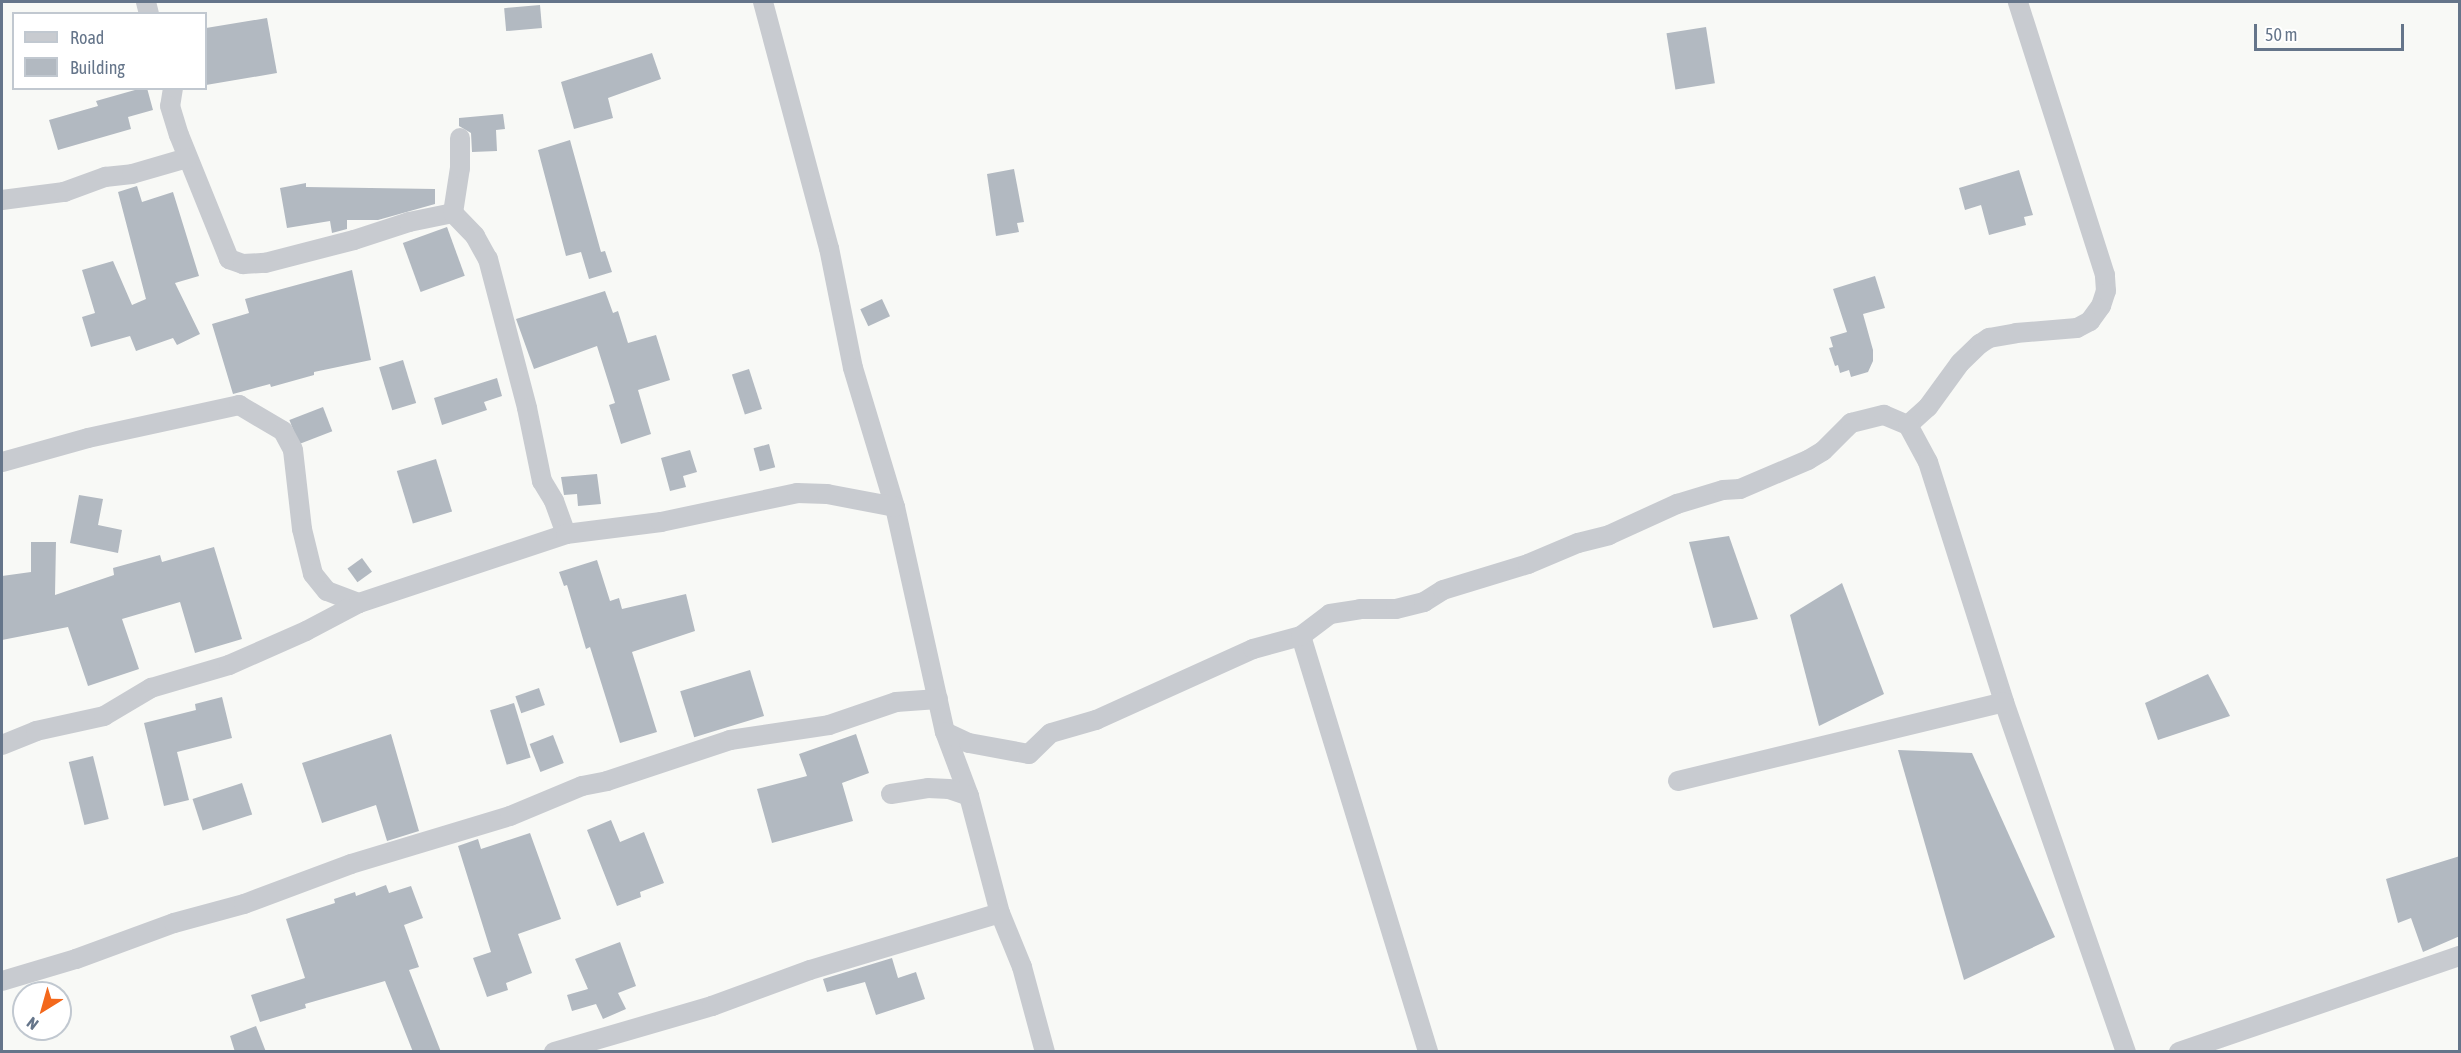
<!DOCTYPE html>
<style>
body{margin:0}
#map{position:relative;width:2461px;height:1053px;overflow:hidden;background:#f8f9f6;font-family:"Asap Condensed",sans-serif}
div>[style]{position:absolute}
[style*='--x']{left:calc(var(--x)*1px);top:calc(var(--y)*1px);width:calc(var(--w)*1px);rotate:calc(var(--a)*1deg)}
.building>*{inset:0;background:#b2b9c1;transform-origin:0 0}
.minor>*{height:20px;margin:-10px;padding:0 10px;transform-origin:10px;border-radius:10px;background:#c8cbd0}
span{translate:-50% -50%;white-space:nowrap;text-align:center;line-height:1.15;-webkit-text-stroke:6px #fff;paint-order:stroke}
.frame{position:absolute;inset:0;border:3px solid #65758a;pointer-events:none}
.legend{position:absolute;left:12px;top:12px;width:195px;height:78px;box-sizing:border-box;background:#fff;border:2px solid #c1c8d0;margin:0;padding:8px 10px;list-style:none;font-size:18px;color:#65758a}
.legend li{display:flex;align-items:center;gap:12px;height:30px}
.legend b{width:30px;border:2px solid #c1c8d0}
.north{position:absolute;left:12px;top:981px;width:60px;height:60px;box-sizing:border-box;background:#fff;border:2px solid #c1c8d0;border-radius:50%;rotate:217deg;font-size:16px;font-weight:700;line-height:24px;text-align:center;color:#65758a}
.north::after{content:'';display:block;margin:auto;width:21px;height:27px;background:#f3681c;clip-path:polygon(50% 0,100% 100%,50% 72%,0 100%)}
.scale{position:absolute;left:2254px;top:24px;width:150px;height:27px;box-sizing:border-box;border:3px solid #65758a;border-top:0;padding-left:8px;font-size:18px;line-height:21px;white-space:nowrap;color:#65758a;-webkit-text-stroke:4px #fff;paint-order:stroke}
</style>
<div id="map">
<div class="building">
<div style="left:540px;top:5px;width:23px;height:36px;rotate:85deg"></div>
<div style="clip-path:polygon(267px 18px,277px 73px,206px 85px,206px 28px)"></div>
<div style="left:1706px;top:27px;width:57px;height:40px;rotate:81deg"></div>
<div style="clip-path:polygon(652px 53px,661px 79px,608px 98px,613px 118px,574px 129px,561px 82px)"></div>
<div style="clip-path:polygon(142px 88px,147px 88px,153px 110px,128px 117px,131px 129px,58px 150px,49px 120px,98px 106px,96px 101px)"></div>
<div style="clip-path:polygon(503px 114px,505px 129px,496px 130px,497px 151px,472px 152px,471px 133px,459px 126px,459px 118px)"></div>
<div style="clip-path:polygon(570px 140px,601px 252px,605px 251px,612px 272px,589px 279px,581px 252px,566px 256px,538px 150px)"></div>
<div style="clip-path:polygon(1014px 169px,1024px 222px,1017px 223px,1019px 232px,996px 236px,987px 174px)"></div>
<div style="clip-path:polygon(2019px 170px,2033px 215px,2024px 217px,2026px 225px,1989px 235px,1981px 205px,1965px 210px,1959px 188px)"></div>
<div style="clip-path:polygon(306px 183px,306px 187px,435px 189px,435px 204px,378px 220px,347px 220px,347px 229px,332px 233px,330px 221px,287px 228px,280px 188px)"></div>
<div style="clip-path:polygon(137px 186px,142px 202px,173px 192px,199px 276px,175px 283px,200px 334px,177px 345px,173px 338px,136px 351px,130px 336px,91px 347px,82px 317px,95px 313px,82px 270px,113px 261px,132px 305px,146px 299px,118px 192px)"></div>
<div style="left:447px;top:227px;width:52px;height:47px;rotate:70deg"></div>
<div style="clip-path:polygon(352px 270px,371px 360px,314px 372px,314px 375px,271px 387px,270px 384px,233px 394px,212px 324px,249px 313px,245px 299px)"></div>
<div style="clip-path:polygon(1875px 276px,1885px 308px,1863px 314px,1873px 350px,1873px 361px,1868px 372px,1851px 377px,1849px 370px,1840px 373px,1838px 365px,1835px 366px,1829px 348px,1833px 347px,1830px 337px,1847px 332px,1833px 289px)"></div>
<div style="clip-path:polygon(605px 291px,613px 313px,618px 311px,628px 343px,656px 335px,670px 380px,638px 390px,651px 434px,621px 444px,609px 405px,615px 403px,597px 346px,534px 369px,516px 319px)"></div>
<div style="left:882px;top:299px;width:19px;height:24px;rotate:65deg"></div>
<div style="left:403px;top:360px;width:45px;height:25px;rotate:73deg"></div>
<div style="left:749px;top:369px;width:42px;height:18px;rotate:72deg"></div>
<div style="clip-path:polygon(497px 378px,502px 396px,484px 402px,487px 410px,442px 425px,434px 398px)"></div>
<div style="left:323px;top:407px;width:26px;height:36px;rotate:69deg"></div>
<div style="left:769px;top:444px;width:24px;height:16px;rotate:75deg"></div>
<div style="clip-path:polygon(690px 450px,697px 472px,683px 476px,686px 487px,670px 491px,661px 458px)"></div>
<div style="left:436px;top:459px;width:55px;height:41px;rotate:73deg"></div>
<div style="clip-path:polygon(597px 474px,601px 504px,578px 506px,577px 494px,564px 495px,561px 477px)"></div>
<div style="clip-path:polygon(79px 495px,103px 499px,98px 525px,122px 530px,118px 553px,70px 543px)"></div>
<div style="clip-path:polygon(1729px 536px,1758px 619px,1713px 628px,1689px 542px)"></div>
<div style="clip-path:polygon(31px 542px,56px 542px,55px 595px,114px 575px,113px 568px,160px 555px,162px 562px,214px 547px,242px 639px,195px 653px,180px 602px,122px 619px,139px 669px,88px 686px,68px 627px,2px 640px,2px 576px,31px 572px)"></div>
<div style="left:362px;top:558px;width:17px;height:18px;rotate:54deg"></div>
<div style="clip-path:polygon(597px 560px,610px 601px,619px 598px,622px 609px,686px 594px,695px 631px,632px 652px,657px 732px,620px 743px,590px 647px,586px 649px,567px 585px,564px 586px,559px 572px)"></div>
<div style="clip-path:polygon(1842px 583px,1884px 694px,1819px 726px,1790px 615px)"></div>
<div style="left:750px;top:670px;width:48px;height:73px;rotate:73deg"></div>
<div style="clip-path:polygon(2208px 674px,2230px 716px,2158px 740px,2145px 703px)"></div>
<div style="left:539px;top:688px;width:18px;height:25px;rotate:71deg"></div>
<div style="clip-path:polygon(222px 697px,232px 738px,177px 752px,189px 800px,164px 806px,144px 723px,196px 710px,195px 704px)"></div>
<div style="left:514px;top:703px;width:57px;height:25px;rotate:73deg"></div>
<div style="clip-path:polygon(391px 734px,419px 831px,387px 841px,376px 805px,322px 823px,302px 763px)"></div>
<div style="clip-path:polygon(856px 734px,869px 773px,842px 783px,853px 821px,772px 843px,757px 789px,807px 776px,799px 754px)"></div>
<div style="left:553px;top:735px;width:30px;height:25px;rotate:69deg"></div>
<div style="clip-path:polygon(1898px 750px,1972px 753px,2055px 937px,1964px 980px)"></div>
<div style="left:93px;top:756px;width:65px;height:25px;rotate:76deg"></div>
<div style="left:242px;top:783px;width:33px;height:52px;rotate:72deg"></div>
<div style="clip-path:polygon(611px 820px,620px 842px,644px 832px,664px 883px,640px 892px,641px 897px,617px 906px,587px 830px)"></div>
<div style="clip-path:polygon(530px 833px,561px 919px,518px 934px,532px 973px,506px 983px,508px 990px,487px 997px,473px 958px,491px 952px,458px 846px,478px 839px,481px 849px)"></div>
<div style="clip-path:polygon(2460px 856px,2460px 936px,2423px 952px,2411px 918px,2398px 923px,2386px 879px)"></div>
<div style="clip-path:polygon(386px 885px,389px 893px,411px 886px,423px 918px,404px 925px,419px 967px,409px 970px,441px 1052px,413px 1052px,385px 981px,305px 1004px,306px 1008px,260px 1022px,251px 995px,305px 978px,286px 919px,335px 903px,334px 899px,355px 892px,356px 896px)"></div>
<div style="clip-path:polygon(620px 942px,636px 986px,618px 993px,626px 1009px,603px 1019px,596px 1004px,572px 1011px,567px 995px,588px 989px,575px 959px)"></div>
<div style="clip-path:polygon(892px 958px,898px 978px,916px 972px,925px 999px,876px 1015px,865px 982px,827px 992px,823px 979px)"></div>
<div style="clip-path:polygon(256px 1026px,266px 1052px,235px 1052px,230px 1036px)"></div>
</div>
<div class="minor">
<div style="--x:146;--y:2;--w:12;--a:76"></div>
<div style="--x:763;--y:2;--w:255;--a:75"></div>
<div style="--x:829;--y:248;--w:122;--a:78.7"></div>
<div style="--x:853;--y:368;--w:145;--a:73.2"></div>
<div style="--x:895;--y:507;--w:230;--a:77.5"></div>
<div style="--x:945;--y:732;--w:68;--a:69.4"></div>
<div style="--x:969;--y:796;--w:121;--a:75.2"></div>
<div style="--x:1000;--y:913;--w:58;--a:67.8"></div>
<div style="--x:1022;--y:967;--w:88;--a:74.9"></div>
<div style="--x:173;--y:88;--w:18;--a:99"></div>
<div style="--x:170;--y:106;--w:30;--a:73"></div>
<div style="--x:179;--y:135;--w:134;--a:68"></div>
<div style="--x:229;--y:259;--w:15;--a:20"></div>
<div style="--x:243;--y:264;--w:22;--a:-3"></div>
<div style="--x:265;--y:263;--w:92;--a:-14.5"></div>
<div style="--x:354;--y:240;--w:58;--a:-18.1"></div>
<div style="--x:409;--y:222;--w:45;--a:-11.6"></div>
<div style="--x:2;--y:200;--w:63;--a:-7.4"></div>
<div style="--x:64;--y:192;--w:44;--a:-20.1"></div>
<div style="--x:105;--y:177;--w:27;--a:-6"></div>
<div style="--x:132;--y:174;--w:57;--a:-16.2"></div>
<div style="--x:453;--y:213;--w:32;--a:46"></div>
<div style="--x:475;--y:236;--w:26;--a:61"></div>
<div style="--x:488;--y:259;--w:154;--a:75.3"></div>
<div style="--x:527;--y:408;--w:75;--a:78.4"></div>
<div style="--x:542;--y:481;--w:23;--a:59"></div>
<div style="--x:554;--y:501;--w:35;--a:70"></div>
<div style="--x:453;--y:213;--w:46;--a:-81.2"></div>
<div style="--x:460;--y:168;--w:30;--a:-90"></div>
<div style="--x:1908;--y:425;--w:27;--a:-42"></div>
<div style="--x:1928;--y:407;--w:54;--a:-54"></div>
<div style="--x:1960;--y:363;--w:28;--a:-44"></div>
<div style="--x:1980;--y:344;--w:11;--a:-34"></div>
<div style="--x:1989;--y:338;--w:27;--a:-10"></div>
<div style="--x:2016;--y:333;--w:61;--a:-4.7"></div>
<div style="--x:2077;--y:328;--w:15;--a:-28"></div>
<div style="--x:2090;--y:321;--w:19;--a:-54"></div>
<div style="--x:2101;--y:306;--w:16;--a:-72"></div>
<div style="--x:2106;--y:291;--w:16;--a:-94"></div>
<div style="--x:2105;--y:275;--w:287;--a:-107.7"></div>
<div style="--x:2;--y:462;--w:89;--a:-15.6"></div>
<div style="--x:88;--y:438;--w:155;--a:-12.3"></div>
<div style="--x:239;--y:405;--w:51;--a:30.6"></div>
<div style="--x:283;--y:431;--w:21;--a:62"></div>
<div style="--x:293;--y:450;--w:80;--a:83.5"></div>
<div style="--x:302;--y:529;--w:46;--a:76.3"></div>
<div style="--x:313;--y:574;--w:22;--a:51"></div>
<div style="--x:327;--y:591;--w:34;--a:21"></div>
<div style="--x:1301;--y:636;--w:435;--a:73"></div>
<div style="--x:945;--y:732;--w:26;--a:25"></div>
<div style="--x:969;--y:743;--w:61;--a:10.4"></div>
<div style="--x:1029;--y:754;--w:30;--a:-44"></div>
<div style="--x:1051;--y:733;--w:47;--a:-16.1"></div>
<div style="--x:1096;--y:720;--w:172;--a:-24.3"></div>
<div style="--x:1253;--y:649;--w:50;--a:-15.2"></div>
<div style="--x:1301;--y:636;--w:36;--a:-37"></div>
<div style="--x:1330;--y:614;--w:30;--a:-9"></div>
<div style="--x:1360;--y:609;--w:36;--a:0"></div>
<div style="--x:1396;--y:609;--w:29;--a:-14"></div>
<div style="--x:1424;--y:602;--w:22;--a:-32"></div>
<div style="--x:1443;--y:590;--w:89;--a:-17"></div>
<div style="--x:1528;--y:564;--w:54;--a:-22.8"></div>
<div style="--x:1578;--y:543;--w:32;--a:-14"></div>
<div style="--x:1609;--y:535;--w:75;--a:-24.5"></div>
<div style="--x:1677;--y:504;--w:48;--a:-16.9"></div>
<div style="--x:1723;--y:490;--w:17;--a:-3"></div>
<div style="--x:1740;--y:489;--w:74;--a:-23.1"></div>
<div style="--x:1808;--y:460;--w:17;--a:-31"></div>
<div style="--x:1823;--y:451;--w:40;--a:-45"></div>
<div style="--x:1851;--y:423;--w:34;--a:-14"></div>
<div style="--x:1884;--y:415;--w:26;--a:23"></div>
<div style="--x:1908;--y:425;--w:42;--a:61.6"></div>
<div style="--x:1928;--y:462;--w:252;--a:72.4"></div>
<div style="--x:2004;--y:702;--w:371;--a:70.8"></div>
<div style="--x:2;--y:745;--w:37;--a:-22"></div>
<div style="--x:36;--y:731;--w:70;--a:-12.4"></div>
<div style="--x:104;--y:716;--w:55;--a:-30.8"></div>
<div style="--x:151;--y:688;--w:81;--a:-16.4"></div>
<div style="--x:229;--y:665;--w:84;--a:-23.8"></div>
<div style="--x:306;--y:631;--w:60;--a:-27.8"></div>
<div style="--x:359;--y:603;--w:218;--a:-18.4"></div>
<div style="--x:566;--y:534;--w:96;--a:-7.2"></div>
<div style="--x:661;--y:522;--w:139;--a:-12"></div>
<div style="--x:797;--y:493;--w:30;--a:2"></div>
<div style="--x:827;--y:494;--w:69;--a:10.8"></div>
<div style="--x:1678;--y:781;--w:335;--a:-13.6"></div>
<div style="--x:891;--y:794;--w:37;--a:-9"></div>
<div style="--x:928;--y:788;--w:21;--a:3"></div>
<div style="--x:949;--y:789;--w:21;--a:19"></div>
<div style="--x:2;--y:981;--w:77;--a:-16.6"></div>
<div style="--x:76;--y:959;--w:104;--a:-20.2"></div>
<div style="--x:174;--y:923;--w:73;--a:-15.2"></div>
<div style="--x:244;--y:904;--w:114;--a:-20.5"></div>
<div style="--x:351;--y:864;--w:166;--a:-16.8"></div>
<div style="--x:510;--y:816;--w:78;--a:-22.6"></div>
<div style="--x:582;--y:786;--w:25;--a:-11"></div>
<div style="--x:607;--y:781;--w:130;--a:-18.4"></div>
<div style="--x:730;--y:740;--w:100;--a:-8.6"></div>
<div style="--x:829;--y:725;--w:71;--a:-18.9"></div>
<div style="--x:896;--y:702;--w:42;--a:-4.1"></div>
<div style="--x:554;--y:1052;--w:165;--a:-16.2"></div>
<div style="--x:712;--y:1006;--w:104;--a:-20.2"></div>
<div style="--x:810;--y:970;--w:198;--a:-16.7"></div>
<div style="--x:2179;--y:1052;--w:297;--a:-18.9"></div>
</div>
<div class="frame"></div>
<ul class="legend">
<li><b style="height:8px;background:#c8cbd0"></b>Road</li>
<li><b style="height:16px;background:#b2b9c1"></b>Building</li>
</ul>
<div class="north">N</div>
<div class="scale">50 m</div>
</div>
